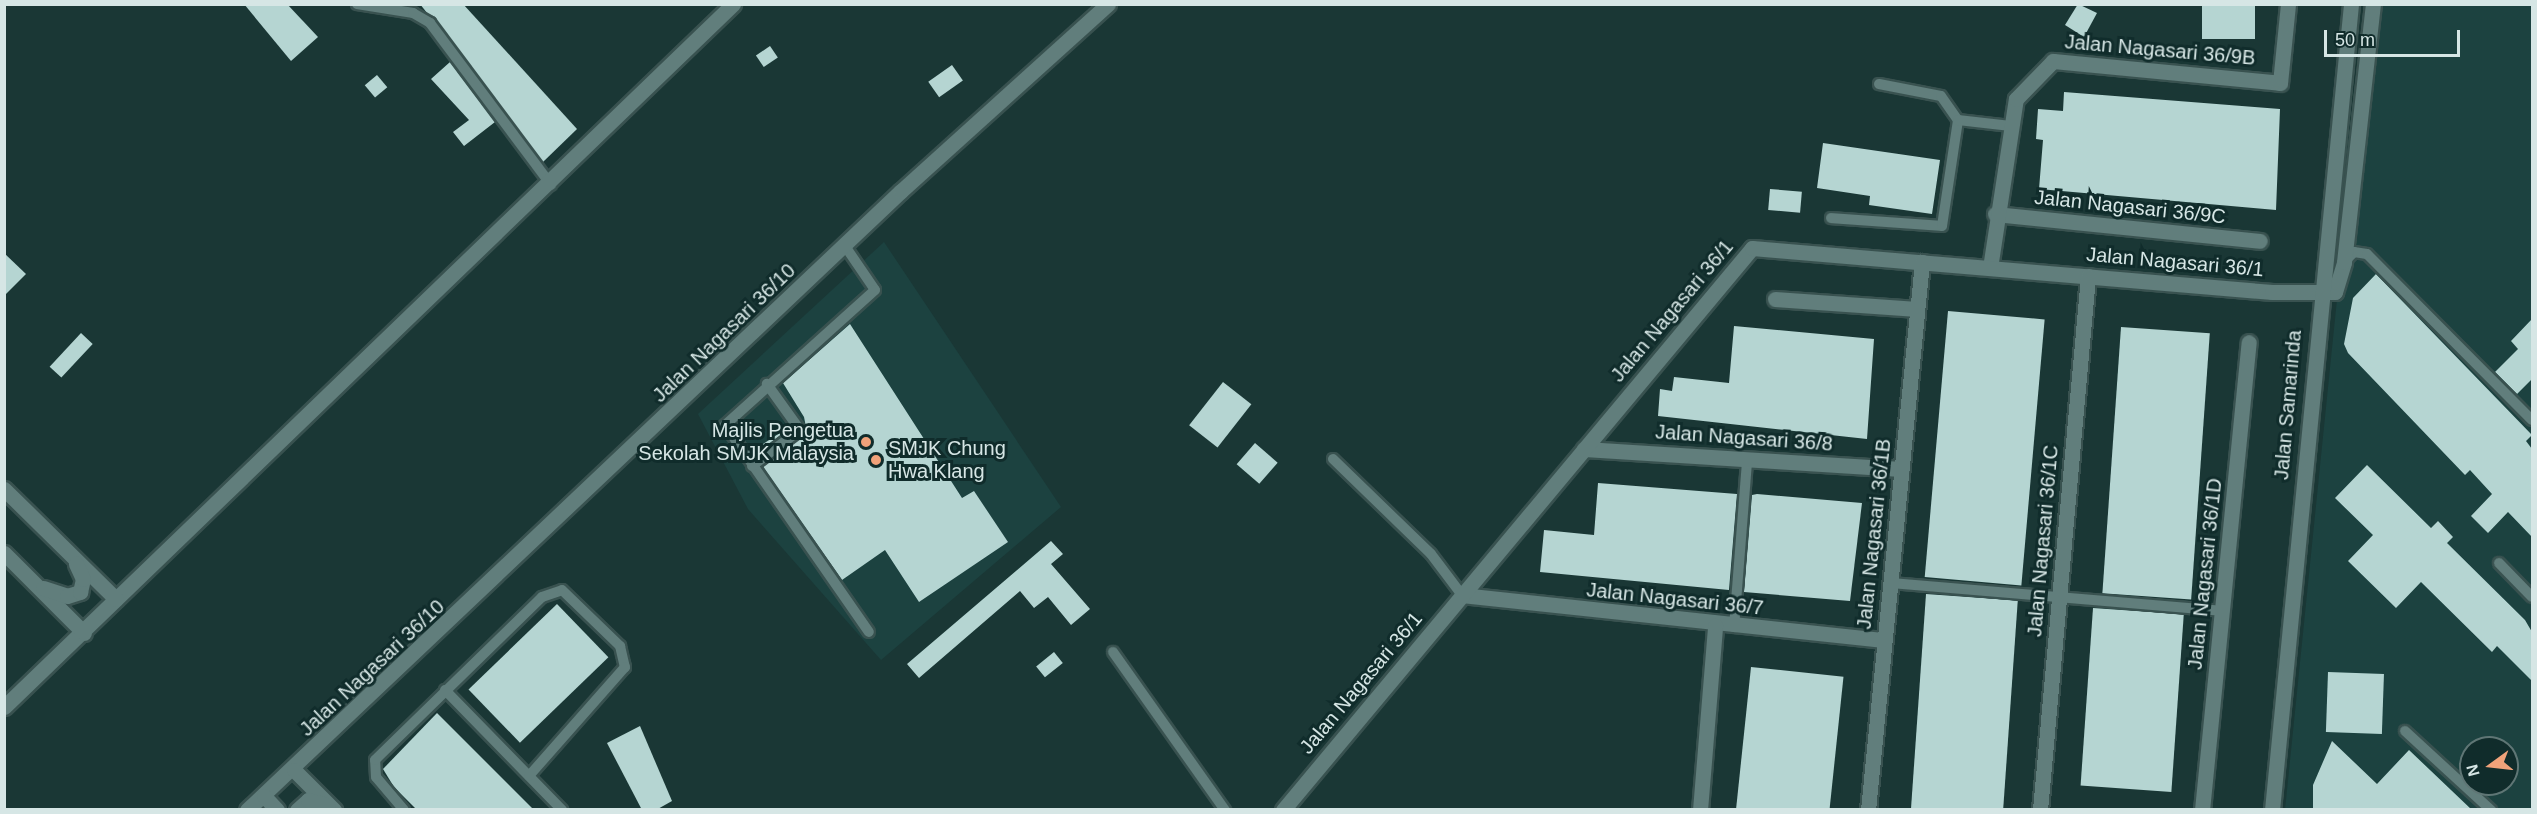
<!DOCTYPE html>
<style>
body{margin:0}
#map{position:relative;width:2537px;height:814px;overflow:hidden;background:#1a3735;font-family:Helvetica,sans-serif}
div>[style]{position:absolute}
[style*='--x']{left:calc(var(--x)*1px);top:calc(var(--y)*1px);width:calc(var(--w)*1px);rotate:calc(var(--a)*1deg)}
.built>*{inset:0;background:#1c4240}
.building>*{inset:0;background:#b5d5d2;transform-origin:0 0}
.roads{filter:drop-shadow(2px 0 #395250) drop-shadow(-2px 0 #395250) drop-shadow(0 2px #395250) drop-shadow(0 -2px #395250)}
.service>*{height:10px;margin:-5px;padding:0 5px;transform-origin:5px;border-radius:5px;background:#617e7c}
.minor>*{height:15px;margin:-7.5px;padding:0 7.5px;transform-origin:7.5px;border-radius:7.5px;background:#617e7c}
.tertiary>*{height:15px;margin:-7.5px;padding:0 7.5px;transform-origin:7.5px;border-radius:7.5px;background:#617e7c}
.dots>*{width:16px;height:16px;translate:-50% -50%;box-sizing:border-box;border:3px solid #102c2b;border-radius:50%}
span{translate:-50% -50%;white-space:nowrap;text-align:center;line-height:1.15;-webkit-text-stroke:6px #102c2b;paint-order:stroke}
.street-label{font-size:20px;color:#d6e6e5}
.poi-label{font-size:20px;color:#d6e6e5}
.right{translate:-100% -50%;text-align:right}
.left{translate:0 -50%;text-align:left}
.frame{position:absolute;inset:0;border:6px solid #d6e6e5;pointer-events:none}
.north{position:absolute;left:2459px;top:736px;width:60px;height:60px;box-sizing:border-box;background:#102c2b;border:2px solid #5f7675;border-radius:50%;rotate:255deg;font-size:16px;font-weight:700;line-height:24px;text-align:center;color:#d6e6e5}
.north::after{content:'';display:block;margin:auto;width:21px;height:27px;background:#f0a27a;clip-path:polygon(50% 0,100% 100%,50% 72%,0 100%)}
.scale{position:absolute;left:2324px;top:30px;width:136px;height:27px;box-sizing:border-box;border:3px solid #d6e6e5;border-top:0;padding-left:8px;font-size:18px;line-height:21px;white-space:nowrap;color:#d6e6e5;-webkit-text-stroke:4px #102c2b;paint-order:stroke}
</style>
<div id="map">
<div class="built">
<div style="clip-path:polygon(evenodd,2367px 5px,2532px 5px,2532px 809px,2285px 810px,2367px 5px,2471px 748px,2507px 748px,2507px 784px,2471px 784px,2471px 748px)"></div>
<div style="clip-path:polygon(884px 242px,1061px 507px,881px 660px,748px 509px,698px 414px)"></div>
</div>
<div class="building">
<div style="clip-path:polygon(244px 4px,287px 4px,318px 37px,291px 61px)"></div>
<div style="clip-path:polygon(420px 4px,463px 4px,577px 129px,543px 162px)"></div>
<div style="clip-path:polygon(2078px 4px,2097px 13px,2084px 37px,2065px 25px)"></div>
<div style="left:2202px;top:4px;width:53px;height:35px"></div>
<div style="left:770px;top:46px;width:14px;height:17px;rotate:56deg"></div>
<div style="clip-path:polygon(450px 62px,495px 122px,464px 146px,453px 132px,469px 120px,431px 79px)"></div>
<div style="left:952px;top:65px;width:19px;height:29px;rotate:55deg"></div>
<div style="left:377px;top:75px;width:16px;height:16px;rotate:50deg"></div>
<div style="clip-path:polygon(2064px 92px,2280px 109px,2276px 210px,2039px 189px,2043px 140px,2036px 139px,2038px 109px,2063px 111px)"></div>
<div style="clip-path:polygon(1823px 143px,1940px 160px,1932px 214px,1869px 205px,1870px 196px,1817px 188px)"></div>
<div style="left:1770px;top:189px;width:32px;height:21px;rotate:5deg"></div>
<div style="clip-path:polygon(4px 253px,26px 274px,4px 296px)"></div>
<div style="clip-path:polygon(2376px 274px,2532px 435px,2526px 441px,2532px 449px,2532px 537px,2508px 512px,2488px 533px,2471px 516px,2492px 494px,2470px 470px,2465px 475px,2348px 353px,2344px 344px,2353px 298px)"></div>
<div style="left:1948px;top:311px;width:97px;height:267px;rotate:5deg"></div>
<div style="clip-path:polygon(2532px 319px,2532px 379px,2517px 394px,2495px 372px,2518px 349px,2511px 341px)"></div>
<div style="clip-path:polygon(850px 324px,962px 498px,974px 491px,1008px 542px,919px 602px,885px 550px,842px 580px,763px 467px,807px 432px,804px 417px,783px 383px)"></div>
<div style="clip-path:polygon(1734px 326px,1874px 339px,1867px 439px,1658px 416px,1660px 389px,1672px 391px,1674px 377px,1729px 383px)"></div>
<div style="left:2121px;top:327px;width:89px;height:267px;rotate:4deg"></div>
<div style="left:81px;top:333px;width:16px;height:46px;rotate:43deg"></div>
<div style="left:1223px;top:382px;width:36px;height:55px;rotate:38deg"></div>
<div style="clip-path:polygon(789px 427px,790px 428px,765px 447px,763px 444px)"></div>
<div style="left:1255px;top:443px;width:30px;height:28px;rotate:41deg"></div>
<div style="clip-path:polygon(2367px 465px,2431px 528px,2438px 521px,2453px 537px,2447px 543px,2525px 620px,2532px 632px,2532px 681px,2497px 646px,2492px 652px,2421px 582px,2396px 608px,2348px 561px,2373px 535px,2335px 498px)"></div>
<div style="clip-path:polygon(1598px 483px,1737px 494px,1729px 590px,1540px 572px,1544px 530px,1594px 535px)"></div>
<div style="clip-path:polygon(1757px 494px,1862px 503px,1850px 601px,1744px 592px,1752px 495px)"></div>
<div style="clip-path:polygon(1051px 541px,1063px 554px,1051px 564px,1090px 609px,1071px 625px,1048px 597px,1034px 608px,1020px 591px,919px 678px,907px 664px)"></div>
<div style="left:1926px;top:594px;width:92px;height:217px;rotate:4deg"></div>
<div style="left:557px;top:604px;width:74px;height:123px;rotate:46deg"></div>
<div style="left:2093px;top:608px;width:91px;height:178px;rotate:4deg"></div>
<div style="left:1054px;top:652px;width:14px;height:23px;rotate:51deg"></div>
<div style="left:1751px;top:667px;width:93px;height:144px;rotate:6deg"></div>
<div style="left:2328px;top:672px;width:56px;height:60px;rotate:2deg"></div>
<div style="clip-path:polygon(437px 713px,534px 810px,417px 810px,394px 787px,383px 769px)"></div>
<div style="clip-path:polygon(640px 726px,672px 801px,656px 810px,642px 810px,607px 743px)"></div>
<div style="clip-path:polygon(2332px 741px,2377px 784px,2409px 750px,2472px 810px,2313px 810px,2313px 785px)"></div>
</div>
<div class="roads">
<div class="service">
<div style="--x:357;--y:4;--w:57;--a:9.1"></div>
<div style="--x:413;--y:13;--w:20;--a:30"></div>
<div style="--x:430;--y:23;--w:202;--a:53.2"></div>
<div style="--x:1879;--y:84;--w:63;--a:11"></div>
<div style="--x:1941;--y:96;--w:29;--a:55"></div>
<div style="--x:1831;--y:218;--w:111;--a:4.1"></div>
<div style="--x:1942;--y:226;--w:107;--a:-81.4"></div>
<div style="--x:1958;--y:120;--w:53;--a:6.5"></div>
<div style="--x:845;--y:246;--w:53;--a:55.7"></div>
<div style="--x:875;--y:290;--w:202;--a:138"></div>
<div style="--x:725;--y:425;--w:252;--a:55.2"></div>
<div style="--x:2344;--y:262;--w:14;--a:-45"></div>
<div style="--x:2354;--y:252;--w:13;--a:9"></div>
<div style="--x:2367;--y:254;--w:234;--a:45.2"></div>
<div style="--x:1333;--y:459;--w:136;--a:44.1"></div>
<div style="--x:1431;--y:554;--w:51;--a:52.9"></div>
<div style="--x:752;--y:466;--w:60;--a:-36.9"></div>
<div style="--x:800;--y:430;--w:57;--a:-125.7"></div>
<div style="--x:2499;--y:563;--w:47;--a:45.9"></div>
<div style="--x:1890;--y:583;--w:333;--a:4.8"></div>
<div style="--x:1734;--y:627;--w:168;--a:-85.5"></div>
<div style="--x:1113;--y:652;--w:194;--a:54.7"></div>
<div style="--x:445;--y:690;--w:168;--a:45.7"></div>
<div style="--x:2405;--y:731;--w:117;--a:42.6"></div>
<div style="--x:404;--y:810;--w:43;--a:-130.3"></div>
<div style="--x:376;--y:777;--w:17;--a:-93"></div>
<div style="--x:375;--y:760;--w:233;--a:-44.3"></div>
<div style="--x:542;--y:597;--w:21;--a:-19"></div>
<div style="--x:562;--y:590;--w:81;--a:44"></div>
<div style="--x:620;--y:646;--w:22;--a:77"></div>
<div style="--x:625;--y:667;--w:145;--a:131.4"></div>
</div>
<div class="minor">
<div style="--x:1995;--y:214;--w:266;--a:5.8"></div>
<div style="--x:1990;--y:268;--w:171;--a:-81.3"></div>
<div style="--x:2016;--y:99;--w:53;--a:-45.8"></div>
<div style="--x:2053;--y:61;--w:228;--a:5.5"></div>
<div style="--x:2280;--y:83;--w:79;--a:-84.2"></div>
<div style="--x:1775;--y:299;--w:142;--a:4"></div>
<div style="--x:1584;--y:449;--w:318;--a:3.6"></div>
<div style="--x:1462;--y:595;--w:424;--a:6.1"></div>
<div style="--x:4;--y:707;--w:1013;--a:-43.96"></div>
<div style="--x:247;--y:810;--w:900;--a:-43.43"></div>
<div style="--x:901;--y:191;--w:279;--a:-42.1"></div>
<div style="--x:1283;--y:810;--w:732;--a:-50.15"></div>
<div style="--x:1752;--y:248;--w:522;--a:4.84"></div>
<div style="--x:2272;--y:292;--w:63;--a:0"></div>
<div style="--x:2335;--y:292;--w:31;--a:-73"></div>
<div style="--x:2344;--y:262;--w:260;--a:-83.6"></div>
<div style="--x:1700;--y:810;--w:185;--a:-85.3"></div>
<div style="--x:1868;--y:810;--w:551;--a:-84.37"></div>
<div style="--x:2040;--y:810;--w:536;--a:-84.86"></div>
<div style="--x:2202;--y:810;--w:470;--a:-84.3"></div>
<div style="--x:2272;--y:810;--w:810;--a:-84.4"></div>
</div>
<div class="tertiary">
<div style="--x:4;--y:489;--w:157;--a:44.5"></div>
<div style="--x:4;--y:553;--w:113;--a:45"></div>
<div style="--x:43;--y:588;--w:25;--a:18"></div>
<div style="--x:67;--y:596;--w:14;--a:-17"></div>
<div style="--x:80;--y:592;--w:13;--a:-77"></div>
<div style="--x:83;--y:579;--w:17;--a:-115"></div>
<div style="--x:294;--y:770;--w:57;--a:45"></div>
<div style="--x:264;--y:796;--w:19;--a:47"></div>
<div style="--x:297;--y:810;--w:15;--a:-42"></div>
<div style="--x:308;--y:800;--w:20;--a:15"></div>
</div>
</div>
<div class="dots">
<div style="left:866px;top:442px;background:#f0a27a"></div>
<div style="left:876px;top:460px;background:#f0a27a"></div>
</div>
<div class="street-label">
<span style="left:2160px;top:50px;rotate:5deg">Jalan Nagasari 36/9B</span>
<span style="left:2130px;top:207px;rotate:6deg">Jalan Nagasari 36/9C</span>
<span style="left:2175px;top:262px;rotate:5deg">Jalan Nagasari 36/1</span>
<span style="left:1672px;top:311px;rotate:-50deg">Jalan Nagasari 36/1</span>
<span style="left:724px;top:333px;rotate:-44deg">Jalan Nagasari 36/10</span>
<span style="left:2288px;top:405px;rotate:-85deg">Jalan Samarinda</span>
<span style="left:1744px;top:438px;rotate:4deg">Jalan Nagasari 36/8</span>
<span style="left:1874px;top:534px;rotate:-84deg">Jalan Nagasari 36/1B</span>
<span style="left:2043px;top:541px;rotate:-85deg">Jalan Nagasari 36/1C</span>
<span style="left:2205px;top:574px;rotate:-84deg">Jalan Nagasari 36/1D</span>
<span style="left:1675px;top:599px;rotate:6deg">Jalan Nagasari 36/7</span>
<span style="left:372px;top:668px;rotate:-43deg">Jalan Nagasari 36/10</span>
<span style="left:1361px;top:683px;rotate:-50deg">Jalan Nagasari 36/1</span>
</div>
<div class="poi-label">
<span class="right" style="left:854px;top:442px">Majlis Pengetua<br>Sekolah SMJK Malaysia</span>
<span class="left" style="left:888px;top:460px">SMJK Chung<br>Hwa Klang</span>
</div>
<div class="frame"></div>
<div class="north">N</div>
<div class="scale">50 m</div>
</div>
